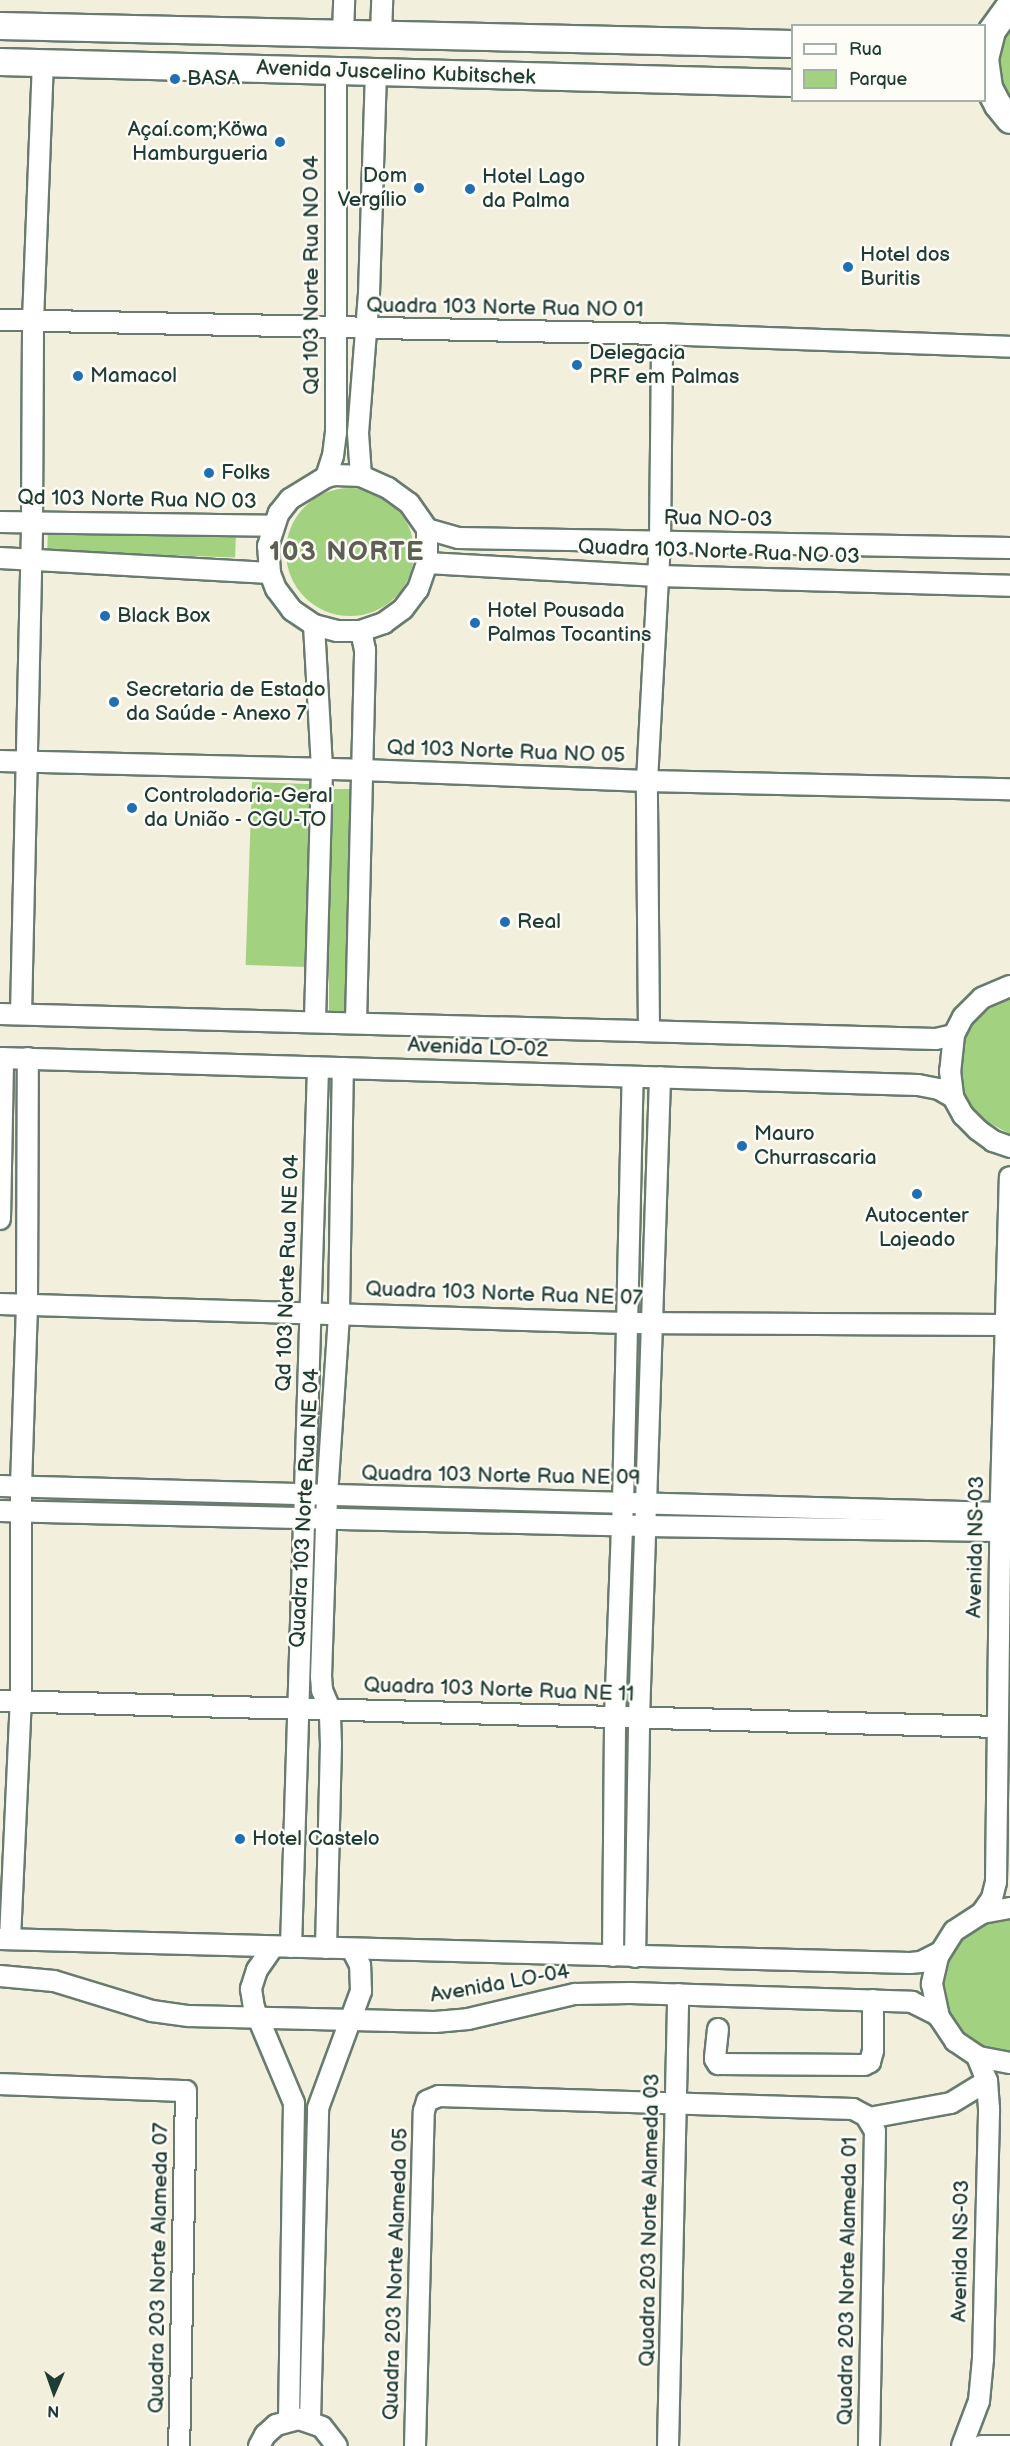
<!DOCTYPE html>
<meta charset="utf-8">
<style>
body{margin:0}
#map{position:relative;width:1010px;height:2446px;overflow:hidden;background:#f3efdd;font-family:"Balsamiq Sans",sans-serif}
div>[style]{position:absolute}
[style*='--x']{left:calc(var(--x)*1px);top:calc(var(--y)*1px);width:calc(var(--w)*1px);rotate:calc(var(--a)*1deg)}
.green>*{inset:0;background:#a2d280;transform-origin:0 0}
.round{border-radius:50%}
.roads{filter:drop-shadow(2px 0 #697b6f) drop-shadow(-2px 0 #697b6f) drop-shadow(0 2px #697b6f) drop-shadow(0 -2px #697b6f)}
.minor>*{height:20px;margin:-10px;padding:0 10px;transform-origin:10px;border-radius:10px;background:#fff}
.major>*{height:26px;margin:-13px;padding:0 13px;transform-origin:13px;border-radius:13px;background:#fff}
.dots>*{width:16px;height:16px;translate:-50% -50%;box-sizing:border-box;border:3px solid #fdfcf7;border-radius:50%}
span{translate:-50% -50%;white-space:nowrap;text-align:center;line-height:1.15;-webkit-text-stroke:5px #fdfcf7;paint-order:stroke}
.street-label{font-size:21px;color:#1f3d34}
.poi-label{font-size:21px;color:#1f3d34}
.left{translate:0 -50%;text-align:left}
.right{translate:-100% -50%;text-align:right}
.district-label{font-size:27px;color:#5c5f52;font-weight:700;letter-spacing:1.5px}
.legend{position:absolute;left:791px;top:24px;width:195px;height:78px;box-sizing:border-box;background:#fdfcf7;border:2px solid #a4b0a9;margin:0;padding:8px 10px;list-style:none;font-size:18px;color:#1f3d34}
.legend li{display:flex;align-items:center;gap:12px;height:30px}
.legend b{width:30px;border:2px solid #a4b0a9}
.north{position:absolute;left:24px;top:2362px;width:60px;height:60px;-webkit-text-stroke:4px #fdfcf7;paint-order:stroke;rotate:182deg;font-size:16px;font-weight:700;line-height:24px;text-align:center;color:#1f3d34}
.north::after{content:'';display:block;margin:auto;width:21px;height:27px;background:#1f3d34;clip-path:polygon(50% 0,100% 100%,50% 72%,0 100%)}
</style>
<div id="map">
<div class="green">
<div style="clip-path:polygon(1010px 20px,1010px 109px,1004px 100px,994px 60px)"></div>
<div class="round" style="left:286px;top:488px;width:128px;height:128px"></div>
<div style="left:48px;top:529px;width:188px;height:22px;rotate:2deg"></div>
<div style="left:252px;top:782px;width:61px;height:183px;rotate:2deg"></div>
<div style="left:329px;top:789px;width:23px;height:230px"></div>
<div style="clip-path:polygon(1010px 998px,1010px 1134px,984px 1120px,971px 1106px,962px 1088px,959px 1069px,961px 1049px,968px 1031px,980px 1016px,996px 1004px)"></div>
<div style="clip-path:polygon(1010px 1917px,1010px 2054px,987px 2050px,965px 2036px,948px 2013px,942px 1989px,945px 1965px,958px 1942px,983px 1923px)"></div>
</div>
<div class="roads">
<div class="minor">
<div style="--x:343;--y:34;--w:34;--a:-88"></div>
<div style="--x:381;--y:35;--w:35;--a:-88"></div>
<div style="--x:0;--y:320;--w:662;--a:1.21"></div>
<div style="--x:662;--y:334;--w:348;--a:2.1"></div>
<div style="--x:335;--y:475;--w:26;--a:2"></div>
<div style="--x:361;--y:476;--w:30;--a:24"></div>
<div style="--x:388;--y:488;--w:26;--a:36"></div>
<div style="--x:409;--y:503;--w:32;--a:55"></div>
<div style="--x:427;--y:529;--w:34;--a:90"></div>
<div style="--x:427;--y:563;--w:28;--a:109"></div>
<div style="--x:418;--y:589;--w:25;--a:127"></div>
<div style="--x:403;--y:609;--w:24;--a:144"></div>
<div style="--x:384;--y:623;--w:24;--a:161"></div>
<div style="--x:361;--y:631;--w:24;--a:180"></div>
<div style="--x:337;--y:631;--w:24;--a:-165"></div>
<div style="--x:314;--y:625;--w:27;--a:-146"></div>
<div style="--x:292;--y:610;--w:26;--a:-127"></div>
<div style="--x:276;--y:589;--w:17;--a:-111"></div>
<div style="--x:270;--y:573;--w:27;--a:-94"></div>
<div style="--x:268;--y:546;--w:35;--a:-72"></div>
<div style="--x:279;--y:513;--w:18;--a:-52"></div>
<div style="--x:290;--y:499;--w:42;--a:-31.4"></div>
<div style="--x:326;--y:477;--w:9;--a:-13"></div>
<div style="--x:361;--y:476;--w:43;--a:-94"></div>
<div style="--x:358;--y:433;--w:139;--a:-85.5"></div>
<div style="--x:369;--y:294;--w:222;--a:-88.2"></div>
<div style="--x:326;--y:477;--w:22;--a:-72"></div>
<div style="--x:333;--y:456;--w:23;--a:-83"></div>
<div style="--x:336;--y:433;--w:362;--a:-90"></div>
<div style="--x:0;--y:522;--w:273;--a:0.8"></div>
<div style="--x:427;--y:529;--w:33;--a:16"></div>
<div style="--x:459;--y:538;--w:551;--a:1.04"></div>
<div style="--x:0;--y:558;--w:270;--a:3.2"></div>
<div style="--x:427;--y:563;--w:231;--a:3.2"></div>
<div style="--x:658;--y:576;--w:352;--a:1.6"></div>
<div style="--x:314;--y:625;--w:144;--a:86.8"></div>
<div style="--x:322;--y:769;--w:253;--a:91.6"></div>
<div style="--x:0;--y:761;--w:362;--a:1.4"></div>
<div style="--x:362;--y:770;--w:285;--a:2.2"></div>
<div style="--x:647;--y:781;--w:363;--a:1.3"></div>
<div style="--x:1010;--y:986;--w:30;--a:157"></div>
<div style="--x:982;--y:998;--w:27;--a:135"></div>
<div style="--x:963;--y:1017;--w:20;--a:117"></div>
<div style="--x:954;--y:1035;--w:36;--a:96"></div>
<div style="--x:950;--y:1071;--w:26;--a:83"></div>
<div style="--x:953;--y:1097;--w:21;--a:61"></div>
<div style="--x:963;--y:1115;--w:21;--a:45"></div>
<div style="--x:978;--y:1130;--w:19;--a:36"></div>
<div style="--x:993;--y:1141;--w:18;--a:19"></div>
<div style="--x:0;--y:1014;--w:936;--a:1.53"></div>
<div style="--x:936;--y:1039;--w:18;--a:-13"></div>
<div style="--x:21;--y:1014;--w:491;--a:-88.7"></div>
<div style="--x:32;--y:523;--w:202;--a:-89.7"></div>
<div style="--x:33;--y:321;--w:259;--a:-87.8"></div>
<div style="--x:356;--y:1023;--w:373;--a:-88.6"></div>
<div style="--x:365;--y:650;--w:19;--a:-102"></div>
<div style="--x:649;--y:1031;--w:250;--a:-90.5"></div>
<div style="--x:647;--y:781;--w:240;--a:-86.9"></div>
<div style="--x:660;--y:541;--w:207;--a:-89.4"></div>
<div style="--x:0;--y:1058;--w:918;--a:1.68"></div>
<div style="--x:918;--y:1085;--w:21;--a:11"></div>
<div style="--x:939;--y:1089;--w:16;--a:30"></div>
<div style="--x:0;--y:1219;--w:161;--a:-88.9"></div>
<div style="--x:0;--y:1304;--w:626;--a:1.74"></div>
<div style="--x:626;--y:1323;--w:380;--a:0.3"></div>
<div style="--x:0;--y:1486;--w:1001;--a:1.55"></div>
<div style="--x:0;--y:1511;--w:645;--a:1.33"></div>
<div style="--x:645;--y:1526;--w:355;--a:0.8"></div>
<div style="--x:0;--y:1701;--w:997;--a:1.49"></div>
<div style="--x:1010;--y:1908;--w:28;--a:170"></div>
<div style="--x:982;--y:1913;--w:33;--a:147"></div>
<div style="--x:954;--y:1931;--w:31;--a:122"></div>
<div style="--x:938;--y:1957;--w:28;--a:103"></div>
<div style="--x:932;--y:1984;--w:34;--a:78"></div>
<div style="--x:939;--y:2017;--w:29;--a:56"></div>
<div style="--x:955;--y:2041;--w:29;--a:34"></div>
<div style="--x:979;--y:2057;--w:32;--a:11"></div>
<div style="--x:981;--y:1914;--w:19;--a:-55"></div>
<div style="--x:992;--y:1898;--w:16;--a:-76"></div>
<div style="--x:996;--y:1882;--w:351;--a:-89.3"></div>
<div style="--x:1000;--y:1531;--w:354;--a:-88.4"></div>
<div style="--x:0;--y:1939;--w:910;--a:1.51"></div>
<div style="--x:910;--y:1963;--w:11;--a:-5"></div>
<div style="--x:921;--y:1962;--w:20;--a:-27"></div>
<div style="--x:10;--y:1939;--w:238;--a:-87.4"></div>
<div style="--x:21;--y:1701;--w:215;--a:-90"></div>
<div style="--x:21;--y:1486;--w:181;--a:-88.1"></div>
<div style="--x:27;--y:1305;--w:247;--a:-89.8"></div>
<div style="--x:273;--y:1947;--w:28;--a:125"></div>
<div style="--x:257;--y:1970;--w:20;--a:108"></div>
<div style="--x:251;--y:1989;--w:19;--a:81"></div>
<div style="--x:254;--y:2008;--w:103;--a:67.2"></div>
<div style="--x:294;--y:2103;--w:317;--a:90.9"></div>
<div style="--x:291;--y:1947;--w:880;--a:-88.24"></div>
<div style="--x:326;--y:1948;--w:203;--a:-88.6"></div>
<div style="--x:331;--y:1745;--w:36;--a:-92"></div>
<div style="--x:330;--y:1709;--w:21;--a:-113"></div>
<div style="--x:322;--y:1690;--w:13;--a:-94"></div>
<div style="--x:321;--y:1677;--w:181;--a:-88.1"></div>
<div style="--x:327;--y:1496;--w:183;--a:-86.2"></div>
<div style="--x:339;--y:1313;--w:245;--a:-89.1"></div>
<div style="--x:613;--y:1956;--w:238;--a:-89.5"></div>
<div style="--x:615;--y:1718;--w:215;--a:-87.9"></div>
<div style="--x:623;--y:1503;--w:426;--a:-88.7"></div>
<div style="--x:635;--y:1957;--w:239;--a:-89"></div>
<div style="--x:639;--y:1718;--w:641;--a:-88.12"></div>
<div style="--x:0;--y:1976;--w:54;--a:5.3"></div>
<div style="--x:54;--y:1981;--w:102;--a:17"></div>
<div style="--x:152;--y:2011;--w:37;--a:8"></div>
<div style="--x:189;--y:2016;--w:246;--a:1.4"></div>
<div style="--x:435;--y:2022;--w:33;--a:-5"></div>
<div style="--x:468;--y:2019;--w:110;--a:-13.2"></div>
<div style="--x:575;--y:1994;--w:55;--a:-1"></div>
<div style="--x:630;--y:1993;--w:282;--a:1.8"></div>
<div style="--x:912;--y:2002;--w:29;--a:27"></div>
<div style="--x:718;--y:2029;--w:30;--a:96"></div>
<div style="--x:715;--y:2059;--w:6;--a:59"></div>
<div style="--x:718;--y:2064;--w:146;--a:0.4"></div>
<div style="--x:864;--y:2065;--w:7;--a:-27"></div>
<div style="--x:870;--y:2062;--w:11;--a:-75"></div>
<div style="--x:873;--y:2051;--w:51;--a:-90"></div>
<div style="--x:0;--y:2084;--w:186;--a:2.2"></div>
<div style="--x:186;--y:2091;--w:355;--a:91.1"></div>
<div style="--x:869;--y:2118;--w:83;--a:-10.4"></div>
<div style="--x:951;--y:2103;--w:42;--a:-31.4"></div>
<div style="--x:310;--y:2421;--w:313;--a:-88.5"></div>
<div style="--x:318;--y:2108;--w:125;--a:-69.8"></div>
<div style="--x:361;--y:1991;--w:26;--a:-92"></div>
<div style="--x:360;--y:1965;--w:18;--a:-117"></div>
<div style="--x:259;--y:2446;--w:13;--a:-61"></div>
<div style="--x:265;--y:2435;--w:15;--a:-42"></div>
<div style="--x:276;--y:2425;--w:24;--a:-15"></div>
<div style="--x:299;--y:2419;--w:24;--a:19"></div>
<div style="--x:322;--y:2427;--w:24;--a:52"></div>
<div style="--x:415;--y:2446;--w:335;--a:-88.5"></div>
<div style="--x:424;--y:2111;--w:10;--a:-73"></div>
<div style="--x:427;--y:2101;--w:13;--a:-23"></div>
<div style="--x:439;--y:2096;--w:414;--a:1.8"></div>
<div style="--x:853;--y:2109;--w:15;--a:28"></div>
<div style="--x:866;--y:2116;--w:17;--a:59"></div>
<div style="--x:875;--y:2131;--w:315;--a:91.1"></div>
<div style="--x:668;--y:2446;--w:452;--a:-88.7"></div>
<div style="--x:962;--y:2446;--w:48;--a:-69.3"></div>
<div style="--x:979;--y:2401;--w:42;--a:-84.6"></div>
<div style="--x:983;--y:2359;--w:250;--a:-88.6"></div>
<div style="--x:989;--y:2109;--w:28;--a:-94"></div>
<div style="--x:987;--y:2081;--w:27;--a:-112"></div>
<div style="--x:981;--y:2446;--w:29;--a:0"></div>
</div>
<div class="major">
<div style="--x:1010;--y:6;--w:31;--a:126"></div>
<div style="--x:992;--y:31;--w:29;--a:104"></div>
<div style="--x:985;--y:59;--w:29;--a:82"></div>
<div style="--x:989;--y:88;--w:19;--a:62"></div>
<div style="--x:998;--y:105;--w:19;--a:51"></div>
<div style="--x:0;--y:26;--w:792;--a:1.3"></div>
<div style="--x:0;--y:62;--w:792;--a:1.52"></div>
</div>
</div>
<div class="dots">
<div style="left:175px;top:79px;background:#1f6fb2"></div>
<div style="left:280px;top:142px;background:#1f6fb2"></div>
<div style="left:419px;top:188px;background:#1f6fb2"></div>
<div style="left:470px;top:189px;background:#1f6fb2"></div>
<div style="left:848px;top:267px;background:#1f6fb2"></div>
<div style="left:577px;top:365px;background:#1f6fb2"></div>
<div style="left:78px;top:376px;background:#1f6fb2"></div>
<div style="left:209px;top:473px;background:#1f6fb2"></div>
<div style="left:105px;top:616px;background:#1f6fb2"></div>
<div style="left:475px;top:623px;background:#1f6fb2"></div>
<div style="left:114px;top:702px;background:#1f6fb2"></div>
<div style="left:132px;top:808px;background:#1f6fb2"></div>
<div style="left:505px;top:922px;background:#1f6fb2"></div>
<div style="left:742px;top:1146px;background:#1f6fb2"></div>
<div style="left:917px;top:1194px;background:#1f6fb2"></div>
<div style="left:240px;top:1839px;background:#1f6fb2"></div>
</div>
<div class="street-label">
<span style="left:396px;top:73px;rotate:2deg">Avenida Juscelino Kubitschek</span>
<span style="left:312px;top:275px;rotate:-90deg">Qd 103 Norte Rua NO 04</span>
<span style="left:505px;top:308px;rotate:1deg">Quadra 103 Norte Rua NO 01</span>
<span style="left:137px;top:500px;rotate:1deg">Qd 103 Norte Rua NO 03</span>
<span style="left:718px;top:519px;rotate:1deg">Rua NO-03</span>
<span style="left:719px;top:552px;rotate:2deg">Quadra 103 Norte Rua NO 03</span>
<span style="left:506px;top:752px;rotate:2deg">Qd 103 Norte Rua NO 05</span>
<span style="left:478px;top:1048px;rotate:2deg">Avenida LO-02</span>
<span style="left:288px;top:1273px;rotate:-88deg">Qd 103 Norte Rua NE 04</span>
<span style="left:504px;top:1294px;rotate:2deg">Quadra 103 Norte Rua NE 07</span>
<span style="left:501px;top:1476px;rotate:1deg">Quadra 103 Norte Rua NE 09</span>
<span style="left:305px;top:1508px;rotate:-87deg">Quadra 103 Norte Rua NE 04</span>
<span style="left:976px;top:1547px;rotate:-89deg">Avenida NS-03</span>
<span style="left:499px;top:1690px;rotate:2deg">Quadra 103 Norte Rua NE 11</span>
<span style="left:500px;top:1984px;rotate:-10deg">Avenida LO-04</span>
<span style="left:650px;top:2220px;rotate:-89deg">Quadra 203 Norte Alameda 03</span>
<span style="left:961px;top:2251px;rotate:-89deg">Avenida NS-03</span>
<span style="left:159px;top:2268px;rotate:-89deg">Quadra 203 Norte Alameda 07</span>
<span style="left:396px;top:2274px;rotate:-88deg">Quadra 203 Norte Alameda 05</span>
<span style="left:848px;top:2281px;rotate:-89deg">Quadra 203 Norte Alameda 01</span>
</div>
<div class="poi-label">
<span class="left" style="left:187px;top:79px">BASA</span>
<span class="right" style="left:268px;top:142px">Açaí.com;Köwa<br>Hamburgueria</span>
<span class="right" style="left:407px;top:188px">Dom<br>Vergílio</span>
<span class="left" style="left:482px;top:189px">Hotel Lago<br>da Palma</span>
<span class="left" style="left:860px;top:267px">Hotel dos<br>Buritis</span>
<span class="left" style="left:589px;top:365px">Delegacia<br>PRF em Palmas</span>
<span class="left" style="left:90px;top:376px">Mamacol</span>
<span class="left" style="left:221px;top:473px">Folks</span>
<span class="left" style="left:487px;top:623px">Hotel Pousada<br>Palmas Tocantins</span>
<span class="left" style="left:117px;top:616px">Black Box</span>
<span class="left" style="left:126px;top:702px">Secretaria de Estado<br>da Saúde - Anexo 7</span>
<span class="left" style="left:144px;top:808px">Controladoria-Geral<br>da União - CGU-TO</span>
<span class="left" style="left:517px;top:922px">Real</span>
<span class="left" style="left:754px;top:1146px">Mauro<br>Churrascaria</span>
<span style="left:917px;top:1228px">Autocenter<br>Lajeado</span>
<span class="left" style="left:252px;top:1839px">Hotel Castelo</span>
</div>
<div class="district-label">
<span style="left:347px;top:553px">103 NORTE</span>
</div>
<ul class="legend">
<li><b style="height:8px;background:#fff"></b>Rua</li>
<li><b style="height:16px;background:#a2d280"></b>Parque</li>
</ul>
<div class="north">N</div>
</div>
